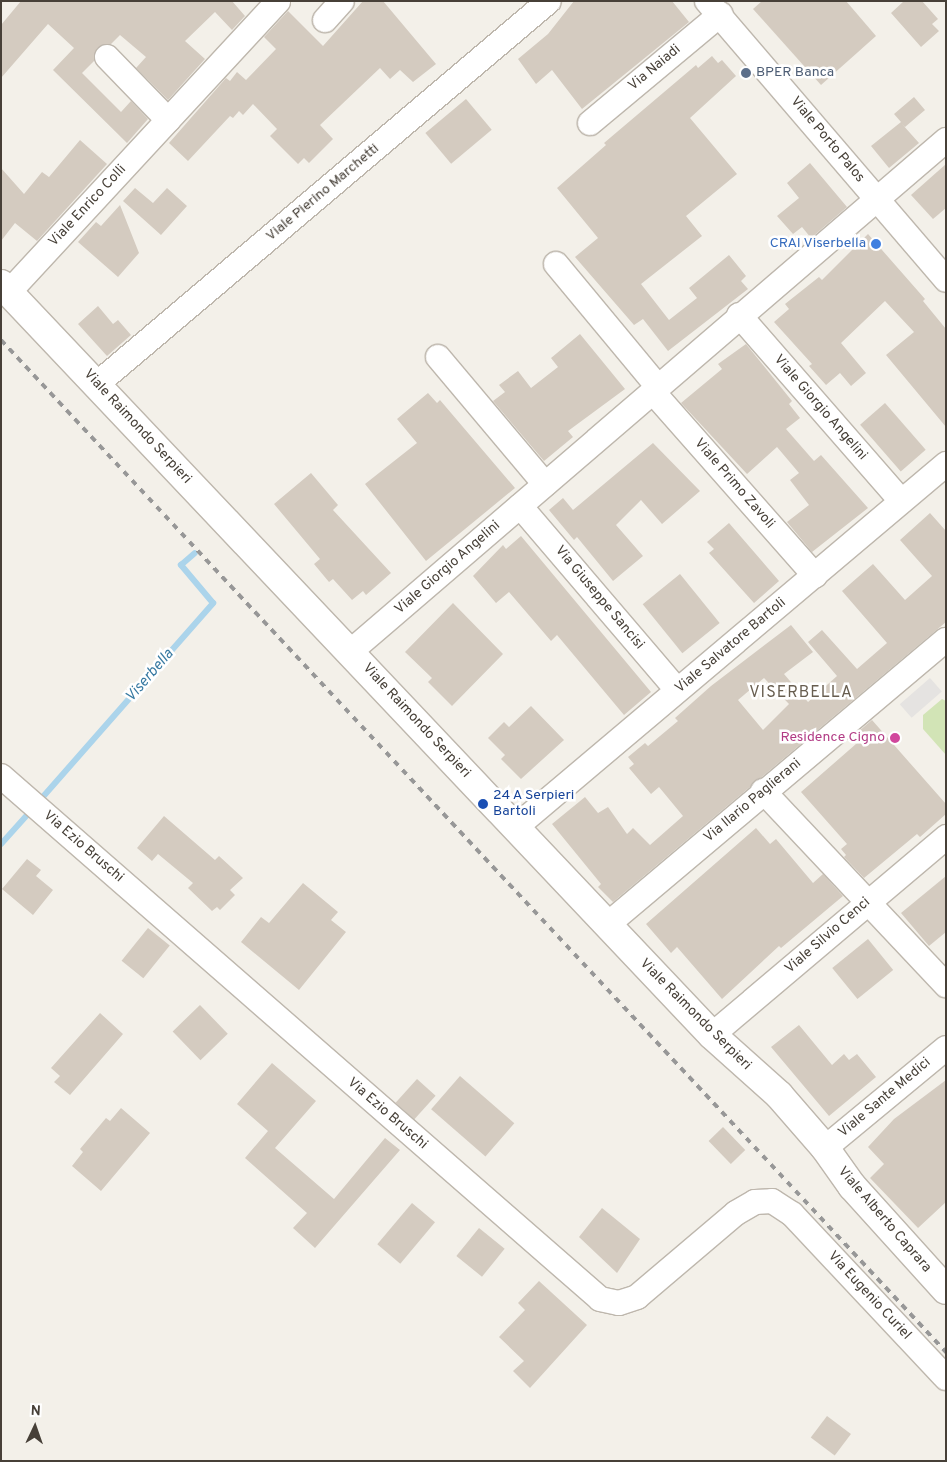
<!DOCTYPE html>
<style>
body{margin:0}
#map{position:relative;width:947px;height:1462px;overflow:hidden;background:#f3f0e9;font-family:Overpass,sans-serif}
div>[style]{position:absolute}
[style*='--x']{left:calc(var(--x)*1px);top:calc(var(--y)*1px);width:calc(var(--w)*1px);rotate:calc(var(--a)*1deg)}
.green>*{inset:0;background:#d2e4b6}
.parking>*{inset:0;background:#e5e3e1;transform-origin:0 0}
.stream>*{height:6px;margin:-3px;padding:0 3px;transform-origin:3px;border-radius:3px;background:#abd4eb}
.building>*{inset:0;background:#d4cbc0;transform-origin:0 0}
.roads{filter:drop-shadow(1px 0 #beb7ad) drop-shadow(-1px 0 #beb7ad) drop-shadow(0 1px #beb7ad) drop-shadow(0 -1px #beb7ad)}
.minor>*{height:24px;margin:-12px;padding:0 12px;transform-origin:12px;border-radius:12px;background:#fff}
.tertiary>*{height:28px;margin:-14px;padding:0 14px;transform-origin:14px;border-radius:14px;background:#fff}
.rail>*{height:4px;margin-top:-2px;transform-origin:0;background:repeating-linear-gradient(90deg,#979797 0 6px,transparent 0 12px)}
.dots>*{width:14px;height:14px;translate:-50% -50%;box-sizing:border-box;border:2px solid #fff;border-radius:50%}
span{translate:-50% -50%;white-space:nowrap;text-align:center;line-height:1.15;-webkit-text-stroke:5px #fff;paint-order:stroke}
.street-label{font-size:14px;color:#474038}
.service-label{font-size:14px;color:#4e5e75}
.left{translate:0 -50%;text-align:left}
.shop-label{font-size:14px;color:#366cbe}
.right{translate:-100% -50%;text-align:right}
.hotel-label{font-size:14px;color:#b23c85}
.transit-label{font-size:14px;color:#164399}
.water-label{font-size:15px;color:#387aa2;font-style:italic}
.quarter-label{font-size:16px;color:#685e50;letter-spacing:1px}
.frame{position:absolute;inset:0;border:2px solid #474038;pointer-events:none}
.north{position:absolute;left:10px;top:1402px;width:50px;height:50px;-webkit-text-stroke:4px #fff;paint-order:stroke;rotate:3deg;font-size:14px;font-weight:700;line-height:20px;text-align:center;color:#474038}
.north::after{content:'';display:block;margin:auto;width:18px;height:22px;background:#474038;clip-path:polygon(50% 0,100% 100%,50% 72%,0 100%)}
</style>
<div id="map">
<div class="green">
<div style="clip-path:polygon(942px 699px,946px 701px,946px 755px,923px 729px,923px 715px)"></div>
</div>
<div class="parking">
<div style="left:930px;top:678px;width:18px;height:40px;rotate:49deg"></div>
</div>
<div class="stream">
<div style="--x:41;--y:799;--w:261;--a:-48.7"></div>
<div style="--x:213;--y:603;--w:50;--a:-130.1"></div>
<div style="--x:181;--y:565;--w:18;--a:-41"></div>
<div style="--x:1;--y:844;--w:40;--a:-48"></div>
</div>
<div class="building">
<div style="clip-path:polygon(21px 1px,232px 1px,245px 16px,232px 30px,215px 12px,185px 41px,205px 59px,168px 100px,136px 68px,146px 57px,120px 35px,111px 44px,97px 48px,94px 61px,82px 73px,121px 112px,131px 101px,148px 119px,127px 143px,53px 70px,74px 48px,48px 24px,1px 78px,1px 25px)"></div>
<div style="clip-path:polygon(363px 1px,383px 1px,436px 64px,413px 82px,400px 70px,390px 79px,380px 68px,320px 125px,333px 139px,309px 163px,304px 158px,298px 164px,270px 136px,277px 129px,253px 104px,243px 115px,239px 111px,233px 118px,230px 116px,188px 161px,169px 143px,226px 78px,230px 81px,237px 72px,246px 80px,276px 49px,264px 37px,288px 11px,323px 46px)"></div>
<div style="clip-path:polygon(574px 1px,672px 1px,689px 22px,582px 109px,552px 70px,536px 84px,518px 59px,548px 34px)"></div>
<div style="clip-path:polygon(762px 1px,846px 1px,876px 36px,821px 85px,753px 9px)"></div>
<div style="clip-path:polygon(904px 1px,922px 1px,938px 19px,932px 24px,939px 31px,921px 47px,891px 13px)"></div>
<div style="clip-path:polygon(712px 56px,718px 63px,722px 60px,736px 76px,690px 118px,737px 174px,686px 216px,702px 236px,641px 284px,669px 320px,697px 298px,689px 288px,729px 255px,746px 276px,741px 281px,748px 289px,668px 351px,643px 319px,634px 325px,575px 257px,598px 238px,557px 188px,606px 145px,604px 143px,696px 65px,698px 68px)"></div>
<div style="clip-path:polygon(914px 97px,925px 110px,905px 127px,902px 124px,919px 143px,889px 168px,871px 146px,901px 122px,894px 114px)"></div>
<div style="left:466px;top:99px;width:40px;height:53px;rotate:50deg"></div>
<div style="clip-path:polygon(80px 140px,107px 164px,37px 241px,15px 223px,1px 241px,1px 168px,24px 194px,42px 172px,49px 177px)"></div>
<div style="clip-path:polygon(810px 163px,847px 207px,811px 238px,802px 227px,793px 234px,777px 216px,799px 198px,787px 183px)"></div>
<div style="clip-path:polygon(946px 164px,946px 208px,933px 219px,911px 195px)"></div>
<div style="clip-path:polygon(135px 188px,153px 203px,167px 188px,187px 206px,161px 235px,123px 201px)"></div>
<div style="clip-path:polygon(120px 205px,139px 253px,118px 277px,78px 242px,96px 222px,101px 226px)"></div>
<div style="clip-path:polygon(868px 234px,925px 299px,923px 301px,946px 329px,946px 427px,886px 355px,914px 332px,885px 301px,841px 343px,866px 373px,851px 386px,840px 373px,826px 385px,809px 366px,812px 364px,774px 322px,789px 309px,785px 304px,819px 277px,822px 280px)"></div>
<div style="clip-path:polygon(98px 306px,113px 324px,118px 320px,131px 335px,107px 356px,78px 324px)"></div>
<div style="clip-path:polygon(580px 334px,625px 389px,568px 431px,573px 437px,544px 461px,493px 401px,505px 392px,499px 385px,518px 371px,531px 388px,558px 367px,551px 358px)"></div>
<div style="clip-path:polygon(746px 344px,792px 401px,789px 404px,800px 418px,786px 429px,814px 461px,821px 455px,868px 508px,812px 552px,787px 522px,809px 505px,790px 480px,799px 473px,777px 447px,747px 474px,681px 403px,722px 369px,718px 364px)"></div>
<div style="clip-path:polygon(428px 393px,437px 403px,440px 400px,515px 488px,426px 561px,365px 484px,417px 443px,397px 419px)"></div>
<div style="left:885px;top:403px;width:62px;height:33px;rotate:49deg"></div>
<div style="clip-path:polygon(653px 443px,700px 491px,662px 524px,641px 500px,616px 525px,643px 556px,613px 581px,577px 537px,574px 540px,549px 510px,563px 498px,573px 510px)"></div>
<div style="clip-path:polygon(311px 473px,338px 505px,333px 510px,391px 573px,366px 595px,363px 591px,352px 600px,333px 579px,329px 582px,314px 564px,320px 559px,274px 504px)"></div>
<div style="clip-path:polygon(evenodd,930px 513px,946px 531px,946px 622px,613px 902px,598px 887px,601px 884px,552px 824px,585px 797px,598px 813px,608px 807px,627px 834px,633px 828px,650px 845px,683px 816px,659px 787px,651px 794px,629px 768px,634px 764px,628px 757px,645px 743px,648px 746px,678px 721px,675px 718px,711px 686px,791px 625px,813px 652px,784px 674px,808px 702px,837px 676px,808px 642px,822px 630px,857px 669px,887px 643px,842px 591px,873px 564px,905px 600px,932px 576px,900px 540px,930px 513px,764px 678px,789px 704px,763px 730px,738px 700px,764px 678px)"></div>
<div style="clip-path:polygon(729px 523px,779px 581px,754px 603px,709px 553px,714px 549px,707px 542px)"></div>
<div style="clip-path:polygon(521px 536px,651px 692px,624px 715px,557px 635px,551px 641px,509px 592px,496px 603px,473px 576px,503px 545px,506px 549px)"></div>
<div style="left:680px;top:574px;width:63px;height:48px;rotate:51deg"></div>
<div style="clip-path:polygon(453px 603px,503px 654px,452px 706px,428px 682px,432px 678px,405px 652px)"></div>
<div style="clip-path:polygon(531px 706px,564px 740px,521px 779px,501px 759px,505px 755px,488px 738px,504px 722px,509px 727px)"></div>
<div style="clip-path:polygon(872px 720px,946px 804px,946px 814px,920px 837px,917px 834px,864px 878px,844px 857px,846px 855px,841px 849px,847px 844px,801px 792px,864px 737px,859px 731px)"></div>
<div style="clip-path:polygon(164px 816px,215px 860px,219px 856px,243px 878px,230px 890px,235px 895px,220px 910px,217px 907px,212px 911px,188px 888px,193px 883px,158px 854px,152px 861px,137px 848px)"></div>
<div style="clip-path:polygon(756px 828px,770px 844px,776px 839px,813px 883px,823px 874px,843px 896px,781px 948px,779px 946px,722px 999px,677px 947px,671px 953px,646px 924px)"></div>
<div style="clip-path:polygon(27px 859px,41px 870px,36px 876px,53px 890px,33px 915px,2px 889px)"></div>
<div style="clip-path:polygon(946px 876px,946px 932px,929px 946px,901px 913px)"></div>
<div style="clip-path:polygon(303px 883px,338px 912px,331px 920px,346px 932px,299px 990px,241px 942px,261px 917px,269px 923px)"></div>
<div style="left:148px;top:928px;width:28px;height:42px;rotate:39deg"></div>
<div style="left:868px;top:939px;width:40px;height:46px;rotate:51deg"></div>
<div style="left:200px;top:1005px;width:40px;height:38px;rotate:46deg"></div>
<div style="clip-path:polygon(100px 1013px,123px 1034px,70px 1095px,54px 1082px,60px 1076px,51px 1068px)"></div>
<div style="clip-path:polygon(799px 1025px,832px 1065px,844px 1054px,849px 1060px,857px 1054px,876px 1077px,829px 1116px,771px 1047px)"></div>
<div style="clip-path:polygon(272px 1063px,316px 1101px,275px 1148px,334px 1199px,385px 1138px,400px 1150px,315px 1248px,293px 1228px,307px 1213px,245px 1158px,268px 1131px,237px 1104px)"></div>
<div style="left:460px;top:1076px;width:72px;height:44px;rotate:41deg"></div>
<div style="left:417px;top:1079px;width:25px;height:32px;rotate:42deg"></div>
<div style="clip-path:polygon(946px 1080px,946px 1202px,918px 1228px,870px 1178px,884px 1164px,868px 1147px,894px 1119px)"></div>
<div style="clip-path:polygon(121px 1108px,150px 1133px,101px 1191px,72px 1166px,83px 1152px,80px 1149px,106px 1118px,110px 1121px)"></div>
<div style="left:723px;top:1127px;width:32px;height:20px;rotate:46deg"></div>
<div style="left:412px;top:1203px;width:30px;height:54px;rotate:40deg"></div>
<div style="clip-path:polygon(602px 1208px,640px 1239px,617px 1273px,579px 1237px)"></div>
<div style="left:479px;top:1228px;width:33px;height:36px;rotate:39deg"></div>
<div style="clip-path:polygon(539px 1281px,587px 1325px,530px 1388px,513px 1371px,524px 1361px,499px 1337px,525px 1310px,518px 1303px)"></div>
<div style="left:827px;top:1416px;width:30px;height:27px;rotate:37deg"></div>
</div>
<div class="roads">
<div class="minor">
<div style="--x:707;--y:1;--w:367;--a:49.4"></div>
<div style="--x:325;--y:20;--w:25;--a:-48"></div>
<div style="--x:107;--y:57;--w:88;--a:45.9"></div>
<div style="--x:590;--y:123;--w:170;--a:-39.8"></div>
<div style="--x:556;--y:264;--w:160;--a:50.3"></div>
<div style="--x:9;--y:292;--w:396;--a:-47.2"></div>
<div style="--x:739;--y:315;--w:247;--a:48.9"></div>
<div style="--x:438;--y:357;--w:166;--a:49.9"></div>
<div style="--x:97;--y:384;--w:592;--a:-40.28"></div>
<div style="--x:653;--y:392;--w:245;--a:48.6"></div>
<div style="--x:520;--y:506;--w:242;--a:49.5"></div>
<div style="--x:350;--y:652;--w:786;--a:-40.66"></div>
<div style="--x:1;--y:776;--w:795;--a:41.12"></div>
<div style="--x:600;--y:1299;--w:19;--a:12"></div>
<div style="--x:619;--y:1303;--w:19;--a:-18"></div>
<div style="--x:637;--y:1297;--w:130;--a:-40.3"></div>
<div style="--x:736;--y:1213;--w:22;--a:-30"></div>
<div style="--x:755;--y:1202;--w:17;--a:-3"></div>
<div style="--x:772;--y:1201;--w:24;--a:33"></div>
<div style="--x:792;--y:1214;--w:225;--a:46.8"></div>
<div style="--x:763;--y:791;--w:267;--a:46.7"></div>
<div style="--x:516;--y:827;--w:563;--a:-40.17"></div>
<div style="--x:607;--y:925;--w:443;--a:-40.1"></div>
<div style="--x:712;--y:1035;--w:307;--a:-40.2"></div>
<div style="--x:825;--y:1148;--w:157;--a:-39.6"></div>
</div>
<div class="tertiary">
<div style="--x:1;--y:284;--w:1034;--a:46.57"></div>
<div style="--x:712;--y:1035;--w:90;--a:41.8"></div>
<div style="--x:779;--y:1095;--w:70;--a:49"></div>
<div style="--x:825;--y:1148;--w:47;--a:54.6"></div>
<div style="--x:852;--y:1186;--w:140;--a:47.9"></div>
</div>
</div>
<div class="rail">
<div style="--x:1;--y:340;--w:1385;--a:46.96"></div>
</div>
<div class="dots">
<div style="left:746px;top:73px;background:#5c6f8a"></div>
<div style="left:876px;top:244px;background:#3f7fe0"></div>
<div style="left:895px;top:738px;background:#d1479c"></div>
<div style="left:483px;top:804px;background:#1a4fb4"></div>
</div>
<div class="street-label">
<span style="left:655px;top:68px;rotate:-40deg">Via Naiadi</span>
<span style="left:827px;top:140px;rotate:50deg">Viale Porto Palos</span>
<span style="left:323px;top:193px;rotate:-40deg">Viale Pierino Marchetti</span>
<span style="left:88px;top:206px;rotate:-47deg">Viale Enrico Colli</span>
<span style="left:820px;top:408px;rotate:49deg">Viale Giorgio Angelini</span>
<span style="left:137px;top:427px;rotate:47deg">Viale Raimondo Serpieri</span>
<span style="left:734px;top:484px;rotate:49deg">Viale Primo Zavoli</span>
<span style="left:448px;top:568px;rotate:-41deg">Viale Giorgio Angelini</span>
<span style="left:599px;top:598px;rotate:50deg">Via Giuseppe Sancisi</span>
<span style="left:731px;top:646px;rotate:-40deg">Viale Salvatore Bartoli</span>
<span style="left:416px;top:721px;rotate:47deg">Viale Raimondo Serpieri</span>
<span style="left:753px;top:801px;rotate:-40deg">Via Ilario Paglierani</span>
<span style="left:83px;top:847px;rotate:41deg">Via Ezio Bruschi</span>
<span style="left:828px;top:936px;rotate:-41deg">Viale Silvio Cenci</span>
<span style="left:695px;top:1015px;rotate:45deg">Viale Raimondo Serpieri</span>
<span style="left:885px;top:1098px;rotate:-40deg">Viale Sante Medici</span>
<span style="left:387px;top:1114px;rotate:41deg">Via Ezio Bruschi</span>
<span style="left:884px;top:1220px;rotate:49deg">Viale Alberto Caprara</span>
<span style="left:869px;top:1296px;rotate:47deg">Via Eugenio Curiel</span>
</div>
<div class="service-label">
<span class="left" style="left:756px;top:73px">BPER Banca</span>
</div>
<div class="shop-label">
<span class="right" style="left:866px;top:244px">CRAI Viserbella</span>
</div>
<div class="hotel-label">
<span class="right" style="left:885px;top:738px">Residence Cigno</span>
</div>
<div class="transit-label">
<span class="left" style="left:493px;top:804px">24 A Serpieri<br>Bartoli</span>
</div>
<div class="water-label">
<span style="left:150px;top:676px;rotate:-49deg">Viserbella</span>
</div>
<div class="quarter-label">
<span style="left:801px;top:693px">VISERBELLA</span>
</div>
<div class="frame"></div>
<div class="north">N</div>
</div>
